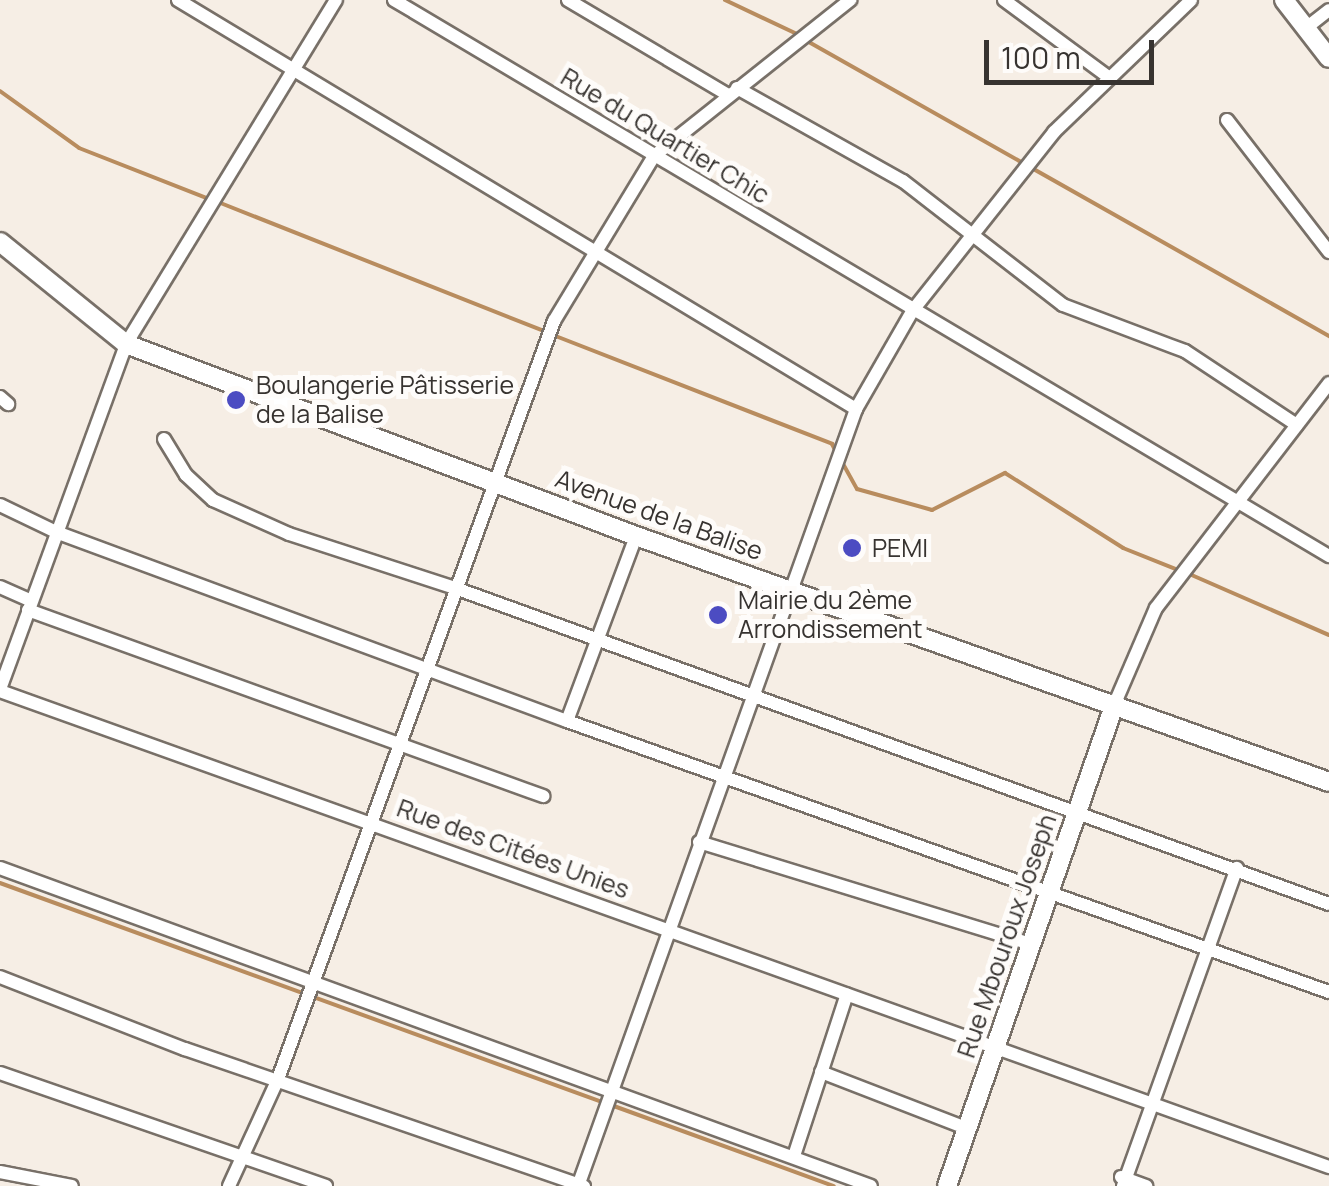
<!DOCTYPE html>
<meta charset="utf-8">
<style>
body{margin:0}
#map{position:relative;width:1329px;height:1186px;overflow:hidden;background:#f6eee5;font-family:Manrope,sans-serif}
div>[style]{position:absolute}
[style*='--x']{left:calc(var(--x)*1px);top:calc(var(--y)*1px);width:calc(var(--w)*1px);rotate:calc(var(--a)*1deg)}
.stream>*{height:4px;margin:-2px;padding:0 2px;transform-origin:2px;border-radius:2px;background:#b88c5e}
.roads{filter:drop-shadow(2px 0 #787068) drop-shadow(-2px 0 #787068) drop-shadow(0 2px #787068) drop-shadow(0 -2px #787068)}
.street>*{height:12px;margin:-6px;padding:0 6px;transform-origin:6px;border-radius:6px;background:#fff}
.secondary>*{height:18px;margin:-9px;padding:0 9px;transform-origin:9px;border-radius:9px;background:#fff}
.dots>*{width:28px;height:28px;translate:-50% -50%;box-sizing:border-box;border:5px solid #fefcfa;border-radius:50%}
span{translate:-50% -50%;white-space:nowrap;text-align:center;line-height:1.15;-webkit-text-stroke:10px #fefcfa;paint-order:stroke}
.street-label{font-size:25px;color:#373330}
.poi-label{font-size:25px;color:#373330}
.left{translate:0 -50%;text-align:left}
.scale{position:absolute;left:984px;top:40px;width:170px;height:45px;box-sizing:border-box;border:5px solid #373330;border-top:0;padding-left:12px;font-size:30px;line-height:35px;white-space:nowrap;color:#373330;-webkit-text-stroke:8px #fefcfa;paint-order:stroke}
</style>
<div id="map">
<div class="stream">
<div style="--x:725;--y:0;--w:82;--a:25.3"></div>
<div style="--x:807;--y:41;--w:600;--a:29.47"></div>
<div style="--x:0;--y:91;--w:97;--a:35.8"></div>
<div style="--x:79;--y:148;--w:140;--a:21.4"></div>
<div style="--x:218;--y:202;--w:351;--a:21.6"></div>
<div style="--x:553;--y:335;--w:300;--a:21.3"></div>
<div style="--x:832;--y:444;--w:11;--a:63"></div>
<div style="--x:842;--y:462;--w:31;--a:61"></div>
<div style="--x:857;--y:489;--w:78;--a:15.6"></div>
<div style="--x:932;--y:510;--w:82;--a:-26.9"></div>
<div style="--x:1005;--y:473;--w:140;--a:32.4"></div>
<div style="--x:1123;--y:548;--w:59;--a:21.8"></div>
<div style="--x:1187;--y:573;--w:155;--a:23.6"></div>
<div style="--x:0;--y:883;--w:641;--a:19.99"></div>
<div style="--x:611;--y:1105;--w:237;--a:20"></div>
</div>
<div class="roads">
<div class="street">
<div style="--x:178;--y:0;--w:792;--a:31.1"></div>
<div style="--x:394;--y:0;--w:1088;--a:30.74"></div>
<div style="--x:568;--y:0;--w:186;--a:30.7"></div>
<div style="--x:1004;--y:0;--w:128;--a:36.4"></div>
<div style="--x:1306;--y:28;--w:29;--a:-38"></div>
<div style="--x:737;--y:88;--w:190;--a:29.3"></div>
<div style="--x:903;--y:181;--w:202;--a:37.8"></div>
<div style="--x:1063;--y:305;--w:130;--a:20.7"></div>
<div style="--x:1185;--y:351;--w:134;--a:33.5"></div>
<div style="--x:1227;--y:120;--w:167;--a:52.3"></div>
<div style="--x:0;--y:397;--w:11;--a:41"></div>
<div style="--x:164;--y:439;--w:42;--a:58.6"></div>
<div style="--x:186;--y:475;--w:37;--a:43"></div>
<div style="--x:213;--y:500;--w:83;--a:24.1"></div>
<div style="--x:289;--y:534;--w:175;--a:18"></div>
<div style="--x:455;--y:588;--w:929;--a:19.88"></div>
<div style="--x:0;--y:505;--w:62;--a:25.7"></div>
<div style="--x:56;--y:532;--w:545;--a:20.3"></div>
<div style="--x:567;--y:721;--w:809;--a:19.58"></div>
<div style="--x:0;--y:587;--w:34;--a:24"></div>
<div style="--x:28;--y:610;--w:548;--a:19.86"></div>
<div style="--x:0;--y:689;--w:367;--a:-69.9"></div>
<div style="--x:126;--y:344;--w:403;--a:-58.6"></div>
<div style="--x:0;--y:691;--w:1412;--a:19.71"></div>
<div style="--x:1115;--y:703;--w:103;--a:-66.7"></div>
<div style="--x:1156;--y:608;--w:284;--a:-52.4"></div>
<div style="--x:567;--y:721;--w:197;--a:-69.5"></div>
<div style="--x:699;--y:842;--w:347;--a:17.1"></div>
<div style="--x:0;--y:868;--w:927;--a:20.06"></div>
<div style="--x:0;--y:977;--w:199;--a:21.3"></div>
<div style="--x:185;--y:1049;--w:422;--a:19"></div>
<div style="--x:821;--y:1072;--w:155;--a:21.1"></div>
<div style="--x:0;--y:1073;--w:345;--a:19.1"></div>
<div style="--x:794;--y:1156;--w:170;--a:-71.9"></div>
<div style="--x:0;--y:1172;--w:73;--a:11"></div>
<div style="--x:1121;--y:1177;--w:27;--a:20"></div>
<div style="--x:229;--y:1186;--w:118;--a:-65.4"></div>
<div style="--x:278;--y:1079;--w:807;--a:-69.99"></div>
<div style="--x:554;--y:321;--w:193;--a:-58.8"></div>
<div style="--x:654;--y:156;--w:251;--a:-38.5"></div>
<div style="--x:578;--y:1186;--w:825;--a:-70.31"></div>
<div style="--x:856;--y:409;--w:114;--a:-60.1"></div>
<div style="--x:913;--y:310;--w:227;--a:-51.6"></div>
<div style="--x:1054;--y:132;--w:190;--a:-43.9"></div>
<div style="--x:1123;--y:1186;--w:338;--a:-70.3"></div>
</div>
<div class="secondary">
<div style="--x:1284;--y:0;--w:73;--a:52.2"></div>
<div style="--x:0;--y:242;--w:162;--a:39"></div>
<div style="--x:126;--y:344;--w:545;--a:20.63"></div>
<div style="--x:636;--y:536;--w:735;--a:19.54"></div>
<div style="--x:947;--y:1186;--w:511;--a:-70.82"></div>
</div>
</div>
<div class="dots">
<div style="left:236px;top:400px;background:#4c4cc2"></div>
<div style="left:852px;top:548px;background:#4c4cc2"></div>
<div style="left:718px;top:615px;background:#4c4cc2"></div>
</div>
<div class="street-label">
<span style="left:665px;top:136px;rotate:31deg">Rue du Quartier Chic</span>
<span style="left:659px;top:515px;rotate:20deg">Avenue de la Balise</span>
<span style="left:513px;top:849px;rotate:20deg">Rue des Citées Unies</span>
<span style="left:1007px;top:936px;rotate:-71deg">Rue Mbouroux Joseph</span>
</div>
<div class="poi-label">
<span class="left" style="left:256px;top:400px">Boulangerie Pâtisserie<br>de la Balise</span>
<span class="left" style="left:872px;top:548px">PEMI</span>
<span class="left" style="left:738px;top:615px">Mairie du 2ème<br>Arrondissement</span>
</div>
<div class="scale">100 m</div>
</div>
